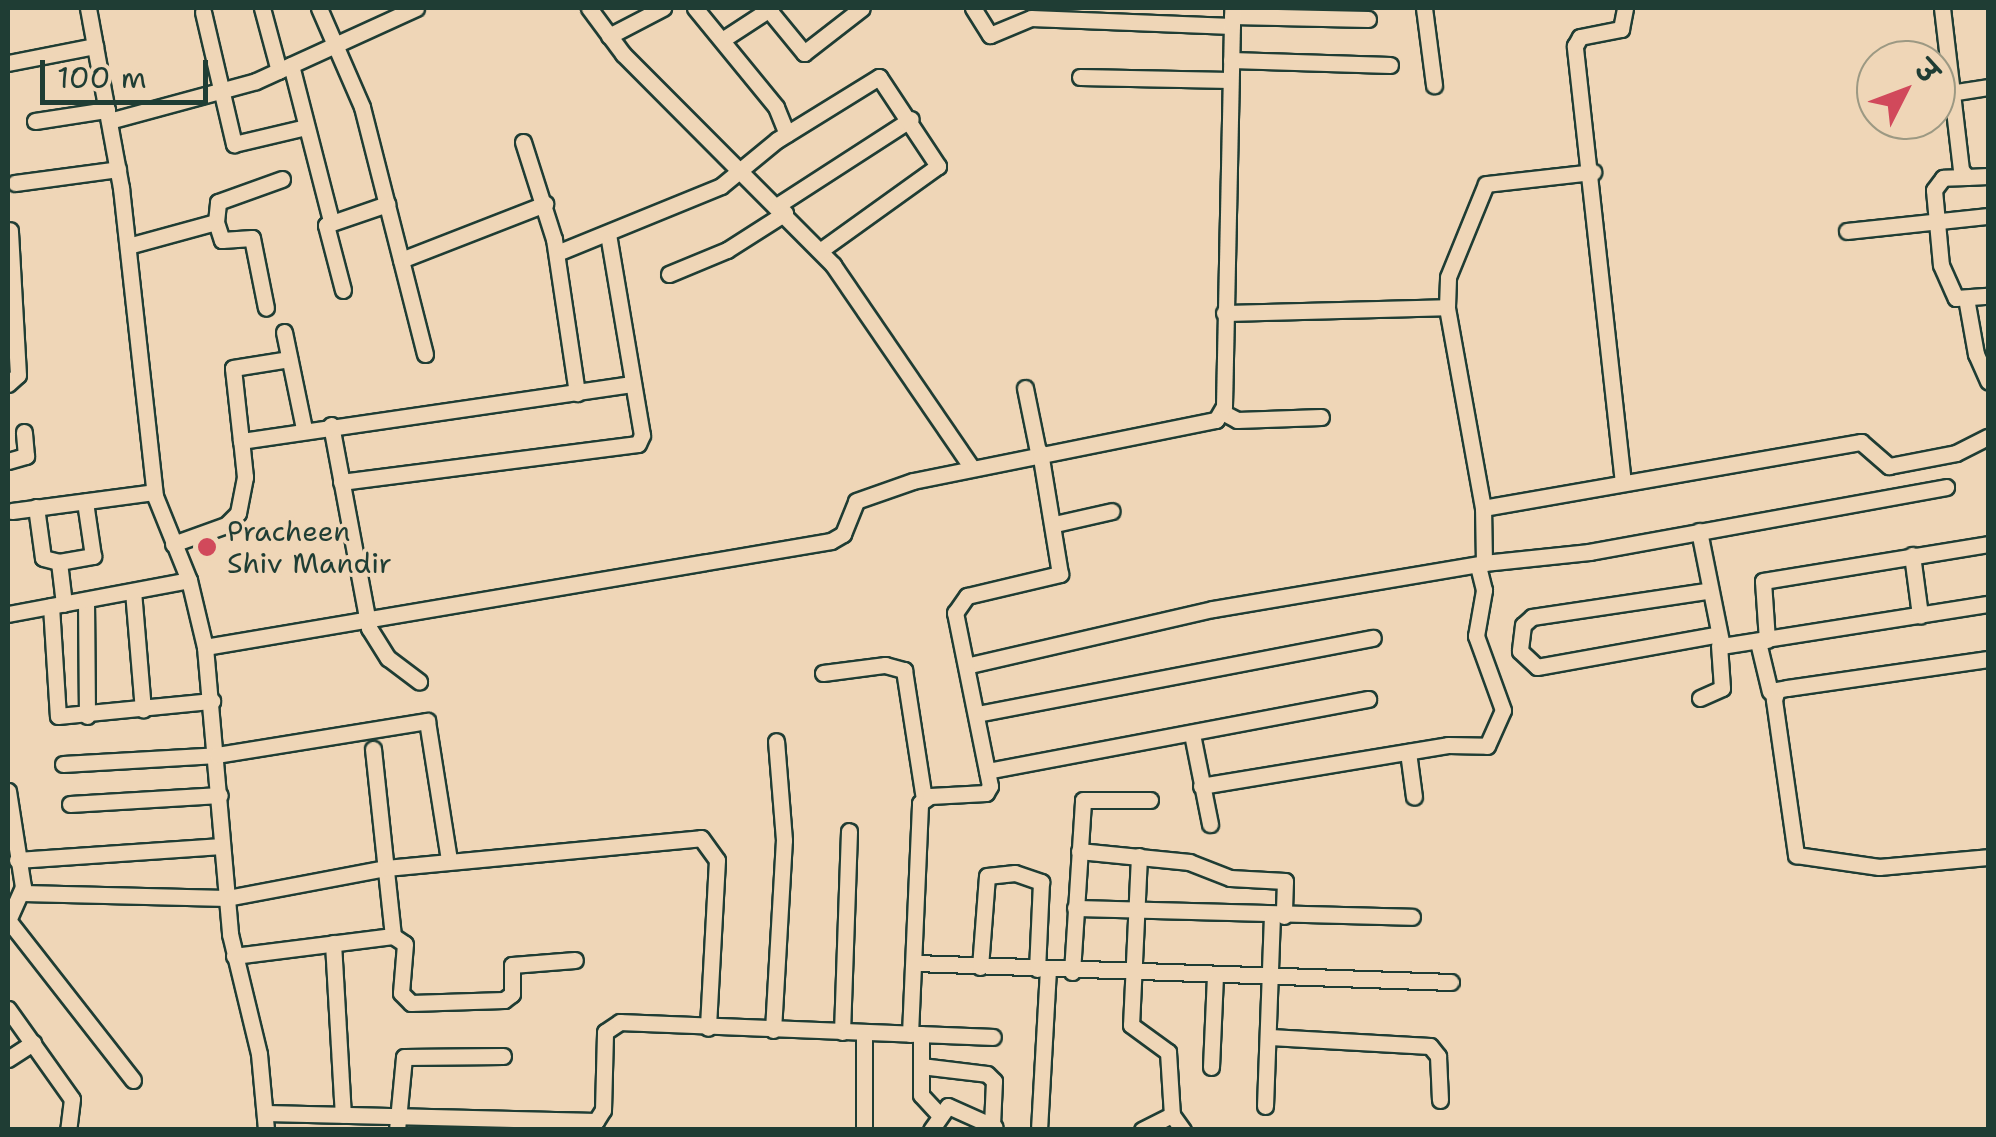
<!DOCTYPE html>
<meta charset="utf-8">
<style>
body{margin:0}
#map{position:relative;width:1996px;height:1137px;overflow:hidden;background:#efd6b7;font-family:"Shantell Sans","Playpen Sans Deva",sans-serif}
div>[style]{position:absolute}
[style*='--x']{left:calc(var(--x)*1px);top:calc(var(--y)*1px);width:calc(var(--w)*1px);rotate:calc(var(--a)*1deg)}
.roads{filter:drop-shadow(2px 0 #1f3d34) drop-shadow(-2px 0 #1f3d34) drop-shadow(0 2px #1f3d34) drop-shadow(0 -2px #1f3d34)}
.minor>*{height:15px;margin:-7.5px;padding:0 7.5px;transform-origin:7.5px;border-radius:7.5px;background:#efd6b7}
.dots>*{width:28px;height:28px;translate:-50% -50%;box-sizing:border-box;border:5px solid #efd6b7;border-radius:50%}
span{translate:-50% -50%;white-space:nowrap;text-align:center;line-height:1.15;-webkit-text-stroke:8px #efd6b7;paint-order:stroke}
.poi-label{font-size:28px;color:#1f3d34}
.left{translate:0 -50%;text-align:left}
.frame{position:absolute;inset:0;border:10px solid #1f3d34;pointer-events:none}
.north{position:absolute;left:1856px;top:40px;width:100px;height:100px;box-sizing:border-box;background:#efd6b7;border:2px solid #9c9983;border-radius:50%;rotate:48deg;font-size:28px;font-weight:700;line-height:40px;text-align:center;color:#1f3d34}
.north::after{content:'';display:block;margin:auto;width:35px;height:45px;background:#d1495b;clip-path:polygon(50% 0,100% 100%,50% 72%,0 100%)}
.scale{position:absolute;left:40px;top:60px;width:168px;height:45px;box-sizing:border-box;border:5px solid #1f3d34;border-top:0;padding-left:12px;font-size:30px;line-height:35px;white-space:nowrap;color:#1f3d34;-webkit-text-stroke:8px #efd6b7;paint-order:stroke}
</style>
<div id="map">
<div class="roads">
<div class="minor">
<div style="--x:88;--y:8;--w:183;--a:79.6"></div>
<div style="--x:121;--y:188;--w:310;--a:83.7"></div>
<div style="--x:155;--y:496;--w:91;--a:68"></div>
<div style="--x:189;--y:580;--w:69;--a:76.6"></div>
<div style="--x:205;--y:647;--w:288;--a:85"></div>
<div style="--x:230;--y:934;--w:123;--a:76.4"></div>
<div style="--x:259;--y:1054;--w:76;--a:84.7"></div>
<div style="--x:262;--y:8;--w:65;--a:74.9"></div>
<div style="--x:319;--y:8;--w:108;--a:66.5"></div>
<div style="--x:362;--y:107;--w:255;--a:75.7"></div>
<div style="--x:589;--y:8;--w:57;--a:53.5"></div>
<div style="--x:623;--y:54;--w:298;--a:45.1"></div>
<div style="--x:833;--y:265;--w:242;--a:55.6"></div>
<div style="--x:695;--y:8;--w:128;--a:50.7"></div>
<div style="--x:776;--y:107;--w:29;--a:68"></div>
<div style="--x:973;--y:8;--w:32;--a:58"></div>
<div style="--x:990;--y:35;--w:44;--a:-22.5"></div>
<div style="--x:1031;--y:18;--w:201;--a:2.3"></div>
<div style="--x:1424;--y:8;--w:78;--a:82.6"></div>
<div style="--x:1942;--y:8;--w:163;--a:83.3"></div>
<div style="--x:1961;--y:170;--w:9;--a:49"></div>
<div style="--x:1967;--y:177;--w:21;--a:-3"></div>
<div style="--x:768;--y:9;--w:57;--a:50.7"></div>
<div style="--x:804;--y:53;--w:73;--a:-37.8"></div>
<div style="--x:203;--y:12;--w:136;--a:76.8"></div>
<div style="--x:234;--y:144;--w:74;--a:-13.3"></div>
<div style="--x:1232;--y:16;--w:136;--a:1.3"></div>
<div style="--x:609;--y:36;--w:61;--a:-27.4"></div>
<div style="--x:722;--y:40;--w:59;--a:-33.1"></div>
<div style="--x:1231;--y:60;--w:159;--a:1.8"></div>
<div style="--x:8;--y:63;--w:89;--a:-11.1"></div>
<div style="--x:291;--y:65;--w:161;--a:75.6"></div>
<div style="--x:1080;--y:77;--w:150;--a:1.1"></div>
<div style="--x:1950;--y:93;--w:38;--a:-9"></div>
<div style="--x:35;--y:121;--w:73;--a:-8.7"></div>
<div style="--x:109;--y:121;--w:152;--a:-15.2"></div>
<div style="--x:256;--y:81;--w:176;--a:-24.5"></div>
<div style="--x:523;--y:142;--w:102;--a:72.3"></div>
<div style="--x:554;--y:239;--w:156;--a:81.5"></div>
<div style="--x:1967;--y:177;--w:24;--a:178"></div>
<div style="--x:1943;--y:178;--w:15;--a:127"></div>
<div style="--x:1934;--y:190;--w:75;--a:84.7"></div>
<div style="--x:1941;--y:265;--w:36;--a:66"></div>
<div style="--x:1956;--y:298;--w:32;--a:-4"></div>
<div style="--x:15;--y:183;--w:104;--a:-7.7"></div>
<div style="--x:778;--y:205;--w:158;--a:-32.9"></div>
<div style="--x:216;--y:222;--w:19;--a:72"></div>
<div style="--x:222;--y:240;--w:30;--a:-4"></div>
<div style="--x:252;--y:238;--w:71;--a:78.7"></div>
<div style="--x:1847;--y:231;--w:142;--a:-6.1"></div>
<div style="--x:128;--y:246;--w:91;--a:-15.3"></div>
<div style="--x:216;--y:222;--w:20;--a:-84"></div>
<div style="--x:218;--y:202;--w:68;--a:-19.8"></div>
<div style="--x:557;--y:253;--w:177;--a:-22.2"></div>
<div style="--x:721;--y:186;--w:72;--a:-39.4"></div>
<div style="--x:777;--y:140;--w:120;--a:-31.7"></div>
<div style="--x:879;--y:77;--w:107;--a:56.5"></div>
<div style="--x:938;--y:166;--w:144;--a:144.3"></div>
<div style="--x:401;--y:260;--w:155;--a:-21.3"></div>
<div style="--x:669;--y:274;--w:63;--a:-22.5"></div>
<div style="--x:727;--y:250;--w:69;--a:-32.5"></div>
<div style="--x:343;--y:290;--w:67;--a:-104.7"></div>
<div style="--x:326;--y:225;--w:65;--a:-19"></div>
<div style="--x:1966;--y:298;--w:57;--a:79.9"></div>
<div style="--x:1976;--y:354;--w:30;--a:66"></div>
<div style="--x:1224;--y:313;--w:223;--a:-1.5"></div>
<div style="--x:284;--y:332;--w:99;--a:78.3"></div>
<div style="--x:8;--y:384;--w:13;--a:-42"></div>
<div style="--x:18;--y:375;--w:145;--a:-93.2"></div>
<div style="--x:1025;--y:388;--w:65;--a:78.5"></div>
<div style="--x:1222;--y:412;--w:17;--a:28"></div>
<div style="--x:1237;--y:420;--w:84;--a:-2"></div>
<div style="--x:331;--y:425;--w:207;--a:79.4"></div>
<div style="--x:369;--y:628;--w:36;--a:58"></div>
<div style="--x:388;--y:658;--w:39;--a:37"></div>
<div style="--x:241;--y:441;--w:73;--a:-96.3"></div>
<div style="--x:233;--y:368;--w:57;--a:-9.1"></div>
<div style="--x:8;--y:461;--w:19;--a:-16"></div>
<div style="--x:26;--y:456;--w:24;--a:-95"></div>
<div style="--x:341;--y:482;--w:299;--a:-7.3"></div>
<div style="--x:638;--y:444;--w:10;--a:-66"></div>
<div style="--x:642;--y:435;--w:203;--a:-99.6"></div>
<div style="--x:1623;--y:483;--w:440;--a:-96.3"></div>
<div style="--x:1575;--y:46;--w:10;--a:-61"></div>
<div style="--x:1580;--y:37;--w:42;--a:-11"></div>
<div style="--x:1621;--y:29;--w:21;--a:-79"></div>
<div style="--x:36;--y:507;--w:51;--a:82.2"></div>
<div style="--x:43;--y:558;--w:16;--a:14"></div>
<div style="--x:59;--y:562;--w:35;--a:-10"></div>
<div style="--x:93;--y:556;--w:55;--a:-98.4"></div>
<div style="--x:1483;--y:508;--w:384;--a:-9.9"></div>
<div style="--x:1861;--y:442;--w:37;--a:41"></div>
<div style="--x:1889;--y:466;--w:68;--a:-11"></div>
<div style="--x:1956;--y:453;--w:36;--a:-27"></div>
<div style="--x:12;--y:511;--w:143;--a:-7.6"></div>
<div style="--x:1055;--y:524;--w:58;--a:-12.8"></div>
<div style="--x:1699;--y:531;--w:117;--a:78.7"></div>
<div style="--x:1722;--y:646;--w:269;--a:-9"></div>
<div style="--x:173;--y:544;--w:56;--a:-19.7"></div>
<div style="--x:226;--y:525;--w:17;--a:-45"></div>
<div style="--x:238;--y:513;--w:37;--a:-79"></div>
<div style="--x:245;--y:477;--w:36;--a:-96"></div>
<div style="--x:241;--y:441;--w:396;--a:-8.3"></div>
<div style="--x:1912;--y:555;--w:61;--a:82.4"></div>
<div style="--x:59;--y:562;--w:42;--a:83.2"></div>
<div style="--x:1484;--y:563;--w:106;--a:-6"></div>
<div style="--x:1589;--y:552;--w:363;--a:-10.3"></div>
<div style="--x:133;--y:591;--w:119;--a:85.2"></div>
<div style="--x:1706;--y:591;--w:176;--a:171.5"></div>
<div style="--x:1532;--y:617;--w:12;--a:138"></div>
<div style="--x:1523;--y:625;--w:26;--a:97"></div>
<div style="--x:1520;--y:651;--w:23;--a:43"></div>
<div style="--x:1537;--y:667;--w:181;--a:-10.2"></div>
<div style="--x:86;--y:600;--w:116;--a:89.5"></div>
<div style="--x:51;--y:606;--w:110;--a:86.4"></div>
<div style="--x:58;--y:716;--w:155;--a:-5.6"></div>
<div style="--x:8;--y:614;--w:184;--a:-10.6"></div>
<div style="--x:1767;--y:640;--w:59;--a:-93.9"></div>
<div style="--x:1763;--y:581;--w:228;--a:-9.3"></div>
<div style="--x:1758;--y:642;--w:51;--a:76.5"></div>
<div style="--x:205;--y:647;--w:635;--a:-9.61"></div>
<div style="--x:831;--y:541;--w:14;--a:-30"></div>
<div style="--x:843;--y:534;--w:35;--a:-68"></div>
<div style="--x:856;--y:501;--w:60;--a:-19.3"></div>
<div style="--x:913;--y:481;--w:309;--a:-11.4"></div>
<div style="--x:1216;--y:420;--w:16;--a:-60"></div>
<div style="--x:1224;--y:406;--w:398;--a:-88.8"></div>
<div style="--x:1988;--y:659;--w:203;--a:171.8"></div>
<div style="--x:1787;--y:688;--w:10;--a:169"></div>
<div style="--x:1777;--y:690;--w:10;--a:107"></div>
<div style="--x:1774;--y:700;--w:157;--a:81.9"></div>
<div style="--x:1796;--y:855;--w:84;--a:8.2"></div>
<div style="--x:1879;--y:867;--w:109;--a:-5.2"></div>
<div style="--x:970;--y:665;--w:249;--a:-13"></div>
<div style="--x:1213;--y:609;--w:275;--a:-9.6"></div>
<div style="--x:1484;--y:563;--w:55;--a:-91"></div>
<div style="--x:1483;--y:508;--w:204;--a:-100.2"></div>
<div style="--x:1447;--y:307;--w:30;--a:-88"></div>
<div style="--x:1448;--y:277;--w:100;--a:-67.8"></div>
<div style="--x:1486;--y:184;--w:108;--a:-6.4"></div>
<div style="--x:823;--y:673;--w:63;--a:-7.4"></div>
<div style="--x:885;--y:665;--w:20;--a:15"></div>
<div style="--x:904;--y:670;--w:131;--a:81.2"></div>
<div style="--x:1700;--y:698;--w:24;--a:-24"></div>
<div style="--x:1722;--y:688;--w:43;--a:-94"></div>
<div style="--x:977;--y:714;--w:403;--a:-10.9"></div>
<div style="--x:1192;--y:734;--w:92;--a:78.7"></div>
<div style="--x:373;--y:749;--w:188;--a:83.9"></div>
<div style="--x:1408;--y:752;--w:45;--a:82.4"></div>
<div style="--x:63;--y:764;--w:154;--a:-3.3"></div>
<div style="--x:217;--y:755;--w:213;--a:-9.2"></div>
<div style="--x:427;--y:721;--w:141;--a:81"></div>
<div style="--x:987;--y:771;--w:388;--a:-10.7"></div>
<div style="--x:1201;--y:786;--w:250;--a:-9.4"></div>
<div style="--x:1448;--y:745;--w:39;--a:1"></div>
<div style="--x:1487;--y:746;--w:39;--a:-66"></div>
<div style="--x:1503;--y:710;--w:79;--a:-110"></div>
<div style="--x:1476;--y:636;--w:47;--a:-80.1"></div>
<div style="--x:1484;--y:590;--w:25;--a:-104"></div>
<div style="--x:8;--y:791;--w:97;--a:81.1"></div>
<div style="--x:23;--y:887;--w:37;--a:114"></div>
<div style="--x:70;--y:804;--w:150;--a:-3.4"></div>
<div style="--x:1079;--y:851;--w:111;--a:5.7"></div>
<div style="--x:1189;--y:862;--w:44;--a:21.3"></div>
<div style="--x:1230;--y:878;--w:55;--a:3.1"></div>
<div style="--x:1285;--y:881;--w:35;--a:92"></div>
<div style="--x:1139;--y:856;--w:169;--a:92.7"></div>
<div style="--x:1131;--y:1025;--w:46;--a:36.1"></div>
<div style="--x:1168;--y:1052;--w:63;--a:86.4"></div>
<div style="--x:17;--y:860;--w:205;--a:-3.9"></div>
<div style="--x:23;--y:893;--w:204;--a:1.4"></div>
<div style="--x:227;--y:898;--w:162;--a:-10.7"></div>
<div style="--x:386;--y:868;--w:316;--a:-5.4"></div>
<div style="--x:701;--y:838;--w:27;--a:54"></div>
<div style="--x:717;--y:860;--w:168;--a:93.1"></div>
<div style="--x:1075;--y:908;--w:337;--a:1.5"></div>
<div style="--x:8;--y:920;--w:203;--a:52"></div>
<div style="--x:333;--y:943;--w:172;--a:86.7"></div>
<div style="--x:234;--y:956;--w:160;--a:-7.2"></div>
<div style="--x:393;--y:936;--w:14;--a:34"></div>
<div style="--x:405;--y:944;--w:49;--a:94.7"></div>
<div style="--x:401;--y:993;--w:14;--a:45"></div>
<div style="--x:411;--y:1003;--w:93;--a:-1.8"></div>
<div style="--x:504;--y:1000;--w:10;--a:-37"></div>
<div style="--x:512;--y:994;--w:29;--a:-90"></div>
<div style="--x:512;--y:965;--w:63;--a:-4.5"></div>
<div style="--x:915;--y:963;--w:536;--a:2.03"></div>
<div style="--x:980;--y:967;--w:91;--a:-85.6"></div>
<div style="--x:987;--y:876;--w:28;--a:-6"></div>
<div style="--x:1015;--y:873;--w:28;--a:19"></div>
<div style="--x:1041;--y:882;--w:87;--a:92.6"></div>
<div style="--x:1072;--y:972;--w:172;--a:-86.3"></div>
<div style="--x:1083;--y:800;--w:67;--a:0"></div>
<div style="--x:8;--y:1009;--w:110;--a:54.6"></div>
<div style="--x:72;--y:1099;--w:31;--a:97"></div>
<div style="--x:773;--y:1030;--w:190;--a:-86.7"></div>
<div style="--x:784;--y:840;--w:99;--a:-94.6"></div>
<div style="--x:842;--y:1032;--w:201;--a:-88"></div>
<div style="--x:864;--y:1033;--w:97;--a:90"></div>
<div style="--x:910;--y:1034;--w:231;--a:-87.5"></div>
<div style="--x:920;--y:803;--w:12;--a:-35"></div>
<div style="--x:930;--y:796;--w:56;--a:-3.1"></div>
<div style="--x:986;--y:793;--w:8;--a:-60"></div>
<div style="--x:990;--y:786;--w:177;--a:-101.4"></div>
<div style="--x:955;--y:613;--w:21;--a:-55"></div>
<div style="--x:967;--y:596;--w:96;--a:-13.3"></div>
<div style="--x:1060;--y:574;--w:124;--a:-99.3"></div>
<div style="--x:921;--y:1034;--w:61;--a:90"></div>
<div style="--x:921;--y:1095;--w:25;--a:47"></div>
<div style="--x:1270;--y:1037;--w:160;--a:3.2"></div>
<div style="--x:1430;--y:1046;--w:13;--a:51"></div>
<div style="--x:1438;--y:1056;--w:44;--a:87.4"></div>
<div style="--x:8;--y:1059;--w:30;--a:-33"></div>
<div style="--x:921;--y:1066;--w:66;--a:6.9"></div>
<div style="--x:987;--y:1074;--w:10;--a:45"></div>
<div style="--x:994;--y:1081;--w:44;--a:92.6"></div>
<div style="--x:1211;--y:1067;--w:91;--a:-87.5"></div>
<div style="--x:1265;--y:1106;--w:190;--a:-87.9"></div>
<div style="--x:266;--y:1113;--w:330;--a:1.4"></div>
<div style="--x:596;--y:1121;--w:13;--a:-58"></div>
<div style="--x:603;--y:1110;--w:78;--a:-88.5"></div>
<div style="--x:605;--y:1032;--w:18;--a:-34"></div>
<div style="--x:620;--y:1022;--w:373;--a:2.3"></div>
<div style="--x:397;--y:1130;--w:73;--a:-84.5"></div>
<div style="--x:404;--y:1057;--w:99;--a:-0.6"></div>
<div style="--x:931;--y:1130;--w:29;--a:-55"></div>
<div style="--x:948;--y:1106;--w:51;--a:24.1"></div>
<div style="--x:1039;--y:1130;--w:160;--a:-86.8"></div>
<div style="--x:1142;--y:1130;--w:34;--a:-27"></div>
<div style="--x:1172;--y:1115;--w:19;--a:54"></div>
</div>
</div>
<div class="dots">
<div style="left:207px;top:547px;background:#d1495b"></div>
</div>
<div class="poi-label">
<span class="left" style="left:227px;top:547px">Pracheen<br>Shiv Mandir</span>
</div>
<div class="frame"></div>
<div class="north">उ</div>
<div class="scale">100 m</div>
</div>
